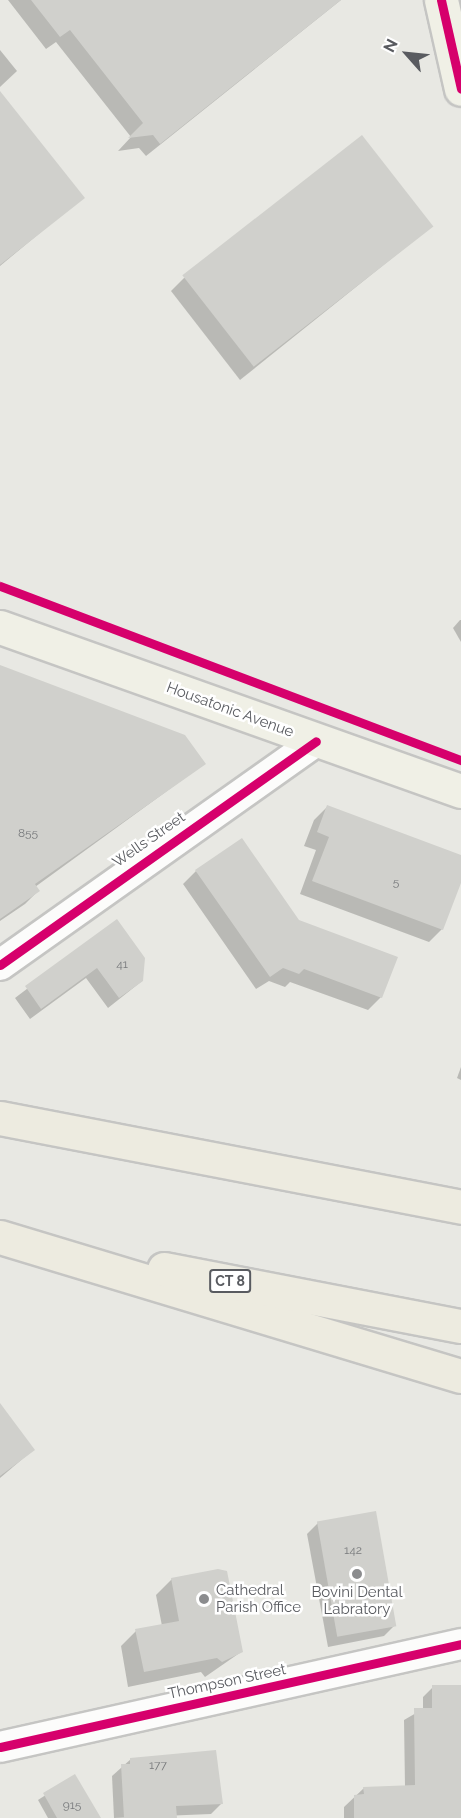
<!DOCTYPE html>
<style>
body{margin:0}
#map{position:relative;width:461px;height:1818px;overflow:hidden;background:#e8e8e3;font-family:Raleway,sans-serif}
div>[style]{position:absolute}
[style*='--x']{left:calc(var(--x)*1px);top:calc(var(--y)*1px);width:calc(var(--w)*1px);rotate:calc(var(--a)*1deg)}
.shadow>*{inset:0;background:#0003}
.building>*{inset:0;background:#d0d0cc;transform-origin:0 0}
.roads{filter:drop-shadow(2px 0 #c5c5c3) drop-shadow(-2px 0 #c5c5c3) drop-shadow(0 2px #c5c5c3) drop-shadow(0 -2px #c5c5c3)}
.minor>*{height:30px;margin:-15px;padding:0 15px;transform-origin:15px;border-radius:15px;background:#fcfcfb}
.major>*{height:33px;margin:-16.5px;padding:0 16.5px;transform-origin:16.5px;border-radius:16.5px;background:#f0f0e6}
.highway>*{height:33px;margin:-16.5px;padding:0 16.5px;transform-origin:16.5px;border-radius:16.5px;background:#edebe0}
.cycleway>*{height:9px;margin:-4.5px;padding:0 4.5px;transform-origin:4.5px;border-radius:4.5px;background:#d6006c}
.dots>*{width:16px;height:16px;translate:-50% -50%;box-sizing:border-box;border:3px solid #fff;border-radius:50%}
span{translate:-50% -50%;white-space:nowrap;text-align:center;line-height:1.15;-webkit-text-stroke:5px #fff;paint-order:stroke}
.number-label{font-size:12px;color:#787a7c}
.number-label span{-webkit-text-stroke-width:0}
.shield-label span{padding:2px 4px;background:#fff;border:2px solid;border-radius:4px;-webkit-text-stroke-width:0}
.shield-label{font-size:14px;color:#595b60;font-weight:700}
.street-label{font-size:15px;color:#595b60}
.poi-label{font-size:15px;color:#595b60}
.left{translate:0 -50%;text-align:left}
.north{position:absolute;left:377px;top:24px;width:60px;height:60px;-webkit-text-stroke:4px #fff;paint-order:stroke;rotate:297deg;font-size:16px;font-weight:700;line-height:24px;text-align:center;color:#595b60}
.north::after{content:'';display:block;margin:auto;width:21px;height:27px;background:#595b60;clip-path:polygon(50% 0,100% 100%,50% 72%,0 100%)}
</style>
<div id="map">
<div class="shadow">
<div style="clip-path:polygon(8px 0,341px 0,146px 156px,139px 148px,118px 151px,131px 137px,56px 42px,46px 49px)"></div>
<div style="clip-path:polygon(0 50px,17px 71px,0 87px)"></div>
<div style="clip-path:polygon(0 94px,83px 197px,0 266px)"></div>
<div style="clip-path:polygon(432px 226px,240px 380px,171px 291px,184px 278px)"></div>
<div style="clip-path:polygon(460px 620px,461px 620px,461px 642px,453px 628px)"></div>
<div style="clip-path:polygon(0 667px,204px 764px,35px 887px,38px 891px,25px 904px,0 921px)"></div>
<div style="clip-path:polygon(327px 807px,461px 856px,461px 877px,442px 929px,429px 942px,300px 894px,316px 850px,304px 846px,314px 820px)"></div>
<div style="clip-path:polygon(196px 871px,381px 997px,368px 1010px,290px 982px,285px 987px,269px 981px,256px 989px,183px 884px)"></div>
<div style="clip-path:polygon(116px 921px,142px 981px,108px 1008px,86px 978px,30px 1019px,15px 998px)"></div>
<div style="clip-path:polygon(461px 1067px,461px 1080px,457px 1078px)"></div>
<div style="clip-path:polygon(0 1405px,33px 1450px,0 1478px)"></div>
<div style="clip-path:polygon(318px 1523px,395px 1625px,384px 1636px,328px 1647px,307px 1534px)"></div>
<div style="clip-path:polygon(172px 1579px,241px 1652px,205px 1677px,201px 1672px,128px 1687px,121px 1646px,136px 1631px,162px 1626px,156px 1595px)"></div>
<div style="clip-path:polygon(461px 1686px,461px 1818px,344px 1818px,344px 1807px,364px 1788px,405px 1787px,404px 1720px,423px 1709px,423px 1697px,433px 1687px)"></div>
<div style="clip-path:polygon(131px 1759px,221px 1804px,211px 1814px,114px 1818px,112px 1776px)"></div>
<div style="clip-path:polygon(75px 1776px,100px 1818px,48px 1818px,38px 1800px)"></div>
</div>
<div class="building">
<div style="clip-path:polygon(31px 0,341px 0,160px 144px,153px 135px,128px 138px,143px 123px,70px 30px,60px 37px)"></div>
<div style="clip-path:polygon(0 91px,85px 198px,0 265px)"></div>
<div style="left:362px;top:135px;width:116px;height:228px;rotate:52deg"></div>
<div style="clip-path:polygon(0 665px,185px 735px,206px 764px,35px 884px,40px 891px,0 919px)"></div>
<div style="clip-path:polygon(327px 805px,461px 855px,461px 883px,443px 930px,312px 881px,329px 837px,317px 832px)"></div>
<div style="clip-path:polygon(242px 838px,299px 920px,398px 957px,382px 998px,304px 969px,299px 974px,283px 968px,270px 977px,195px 870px)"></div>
<div style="clip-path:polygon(117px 919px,145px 958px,143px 981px,119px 998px,97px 968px,41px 1009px,25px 986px)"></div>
<div style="clip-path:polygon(0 1403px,35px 1450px,0 1476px)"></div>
<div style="left:376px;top:1511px;width:117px;height:60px;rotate:80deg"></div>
<div style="clip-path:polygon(218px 1569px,227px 1571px,243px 1652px,222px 1662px,217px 1658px,144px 1672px,135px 1629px,179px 1621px,171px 1578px)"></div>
<div style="clip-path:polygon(432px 1685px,461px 1685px,461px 1818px,354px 1818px,354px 1795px,364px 1794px,363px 1787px,415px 1785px,414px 1708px,432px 1708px)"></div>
<div style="clip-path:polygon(216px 1750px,223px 1804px,176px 1806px,177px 1818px,124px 1818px,121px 1764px,130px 1764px,130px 1758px)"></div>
<div style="clip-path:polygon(75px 1774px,101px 1818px,57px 1818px,43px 1793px)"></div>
</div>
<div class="roads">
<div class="minor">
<div style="--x:0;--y:965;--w:387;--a:-35.3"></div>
<div style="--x:0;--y:1747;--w:472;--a:-12.6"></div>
</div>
<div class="major">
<div style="--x:441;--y:0;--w:91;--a:77.3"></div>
<div style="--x:0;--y:627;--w:489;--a:19.6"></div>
</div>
<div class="highway">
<div style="--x:0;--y:1118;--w:470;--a:10.9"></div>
<div style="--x:0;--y:1237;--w:481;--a:16.8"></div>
<div style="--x:164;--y:1269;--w:302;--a:10.9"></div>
</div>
</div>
<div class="cycleway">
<div style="--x:441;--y:0;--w:91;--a:77.3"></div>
<div style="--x:0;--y:586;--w:493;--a:20.7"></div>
<div style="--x:0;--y:965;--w:387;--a:-35.3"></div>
<div style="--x:0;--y:1747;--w:472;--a:-12.6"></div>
</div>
<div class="dots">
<div style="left:357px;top:1574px;background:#8b8c8e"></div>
<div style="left:204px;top:1599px;background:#8b8c8e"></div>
</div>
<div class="number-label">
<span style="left:28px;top:834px">855</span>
<span style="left:396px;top:883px">5</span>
<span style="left:122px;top:965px">41</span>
<span style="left:353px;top:1551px">142</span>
<span style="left:158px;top:1766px">177</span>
<span style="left:72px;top:1806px">915</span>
</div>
<div class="shield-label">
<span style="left:230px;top:1281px">CT 8</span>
</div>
<div class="street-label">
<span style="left:230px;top:710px;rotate:20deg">Housatonic Avenue</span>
<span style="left:149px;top:840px;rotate:-35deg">Wells Street</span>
<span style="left:227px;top:1682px;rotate:-12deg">Thompson Street</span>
</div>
<div class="poi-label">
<span class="left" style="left:216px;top:1599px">Cathedral<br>Parish Office</span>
<span style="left:357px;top:1601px">Bovini Dental<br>Labratory</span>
</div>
<div class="north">N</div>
</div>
